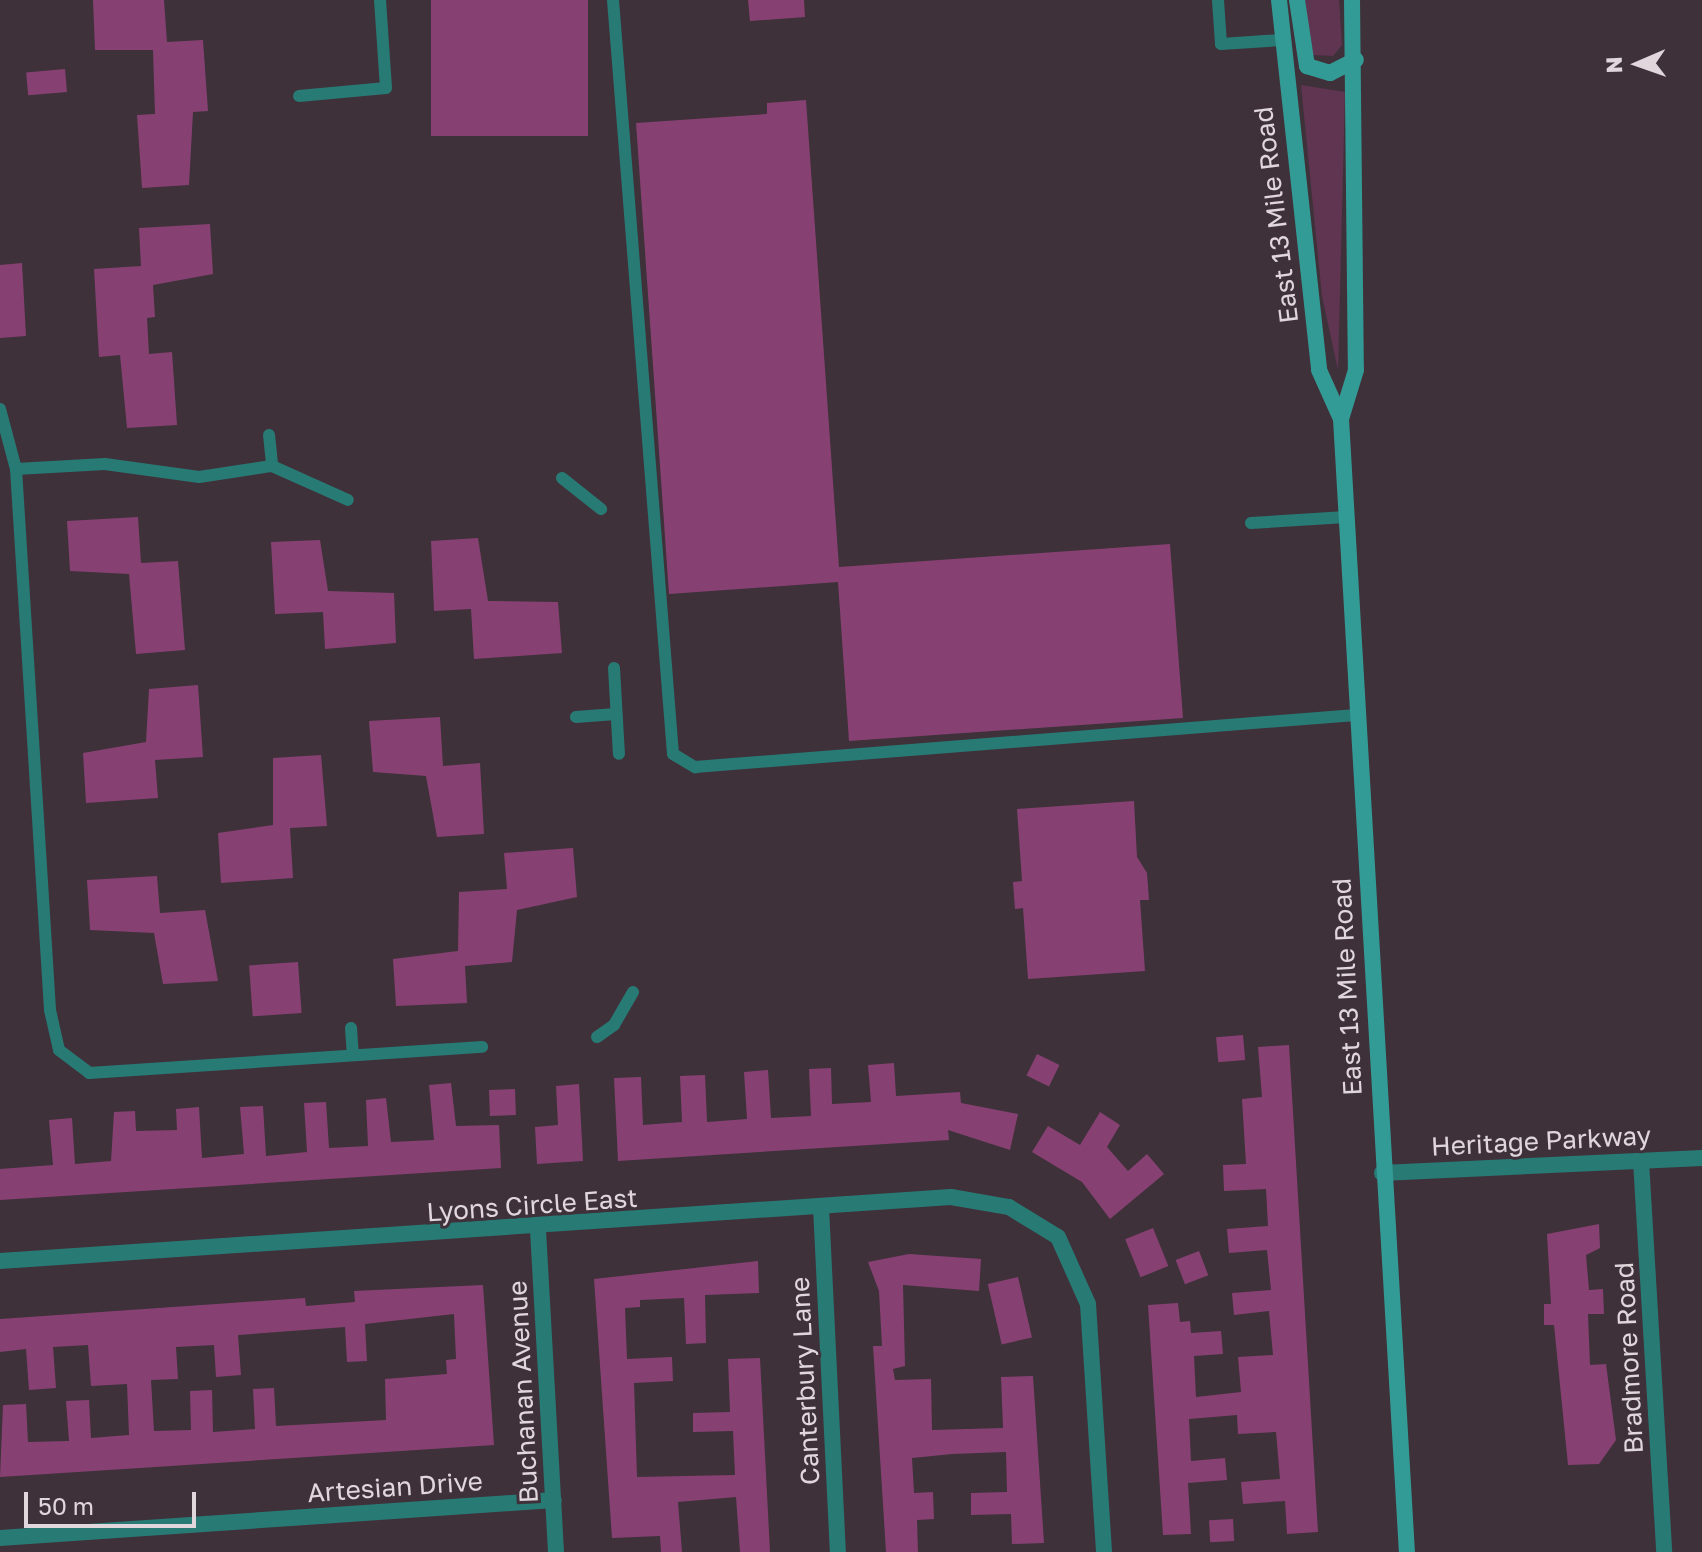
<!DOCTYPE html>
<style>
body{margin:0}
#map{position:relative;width:1702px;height:1552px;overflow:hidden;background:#3f313a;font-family:"Golos Text",sans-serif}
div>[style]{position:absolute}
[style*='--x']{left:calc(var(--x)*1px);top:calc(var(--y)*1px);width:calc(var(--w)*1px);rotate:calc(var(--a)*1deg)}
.green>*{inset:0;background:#5f3552}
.building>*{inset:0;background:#864172;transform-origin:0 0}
.service>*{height:12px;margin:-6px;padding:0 6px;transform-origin:6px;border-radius:6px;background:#287a75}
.minor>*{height:16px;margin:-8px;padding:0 8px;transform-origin:8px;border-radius:8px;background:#287a75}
.secondary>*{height:16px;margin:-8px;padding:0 8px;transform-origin:8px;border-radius:8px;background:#339b95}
span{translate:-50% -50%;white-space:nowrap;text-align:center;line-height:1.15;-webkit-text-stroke:6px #3f313a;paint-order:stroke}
.street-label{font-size:26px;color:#e0d6dc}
.north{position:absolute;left:1598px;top:24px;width:80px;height:80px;-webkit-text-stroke:6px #3f313a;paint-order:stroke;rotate:268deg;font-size:22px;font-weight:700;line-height:32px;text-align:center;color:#e0d6dc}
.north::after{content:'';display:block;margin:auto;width:28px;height:36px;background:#e0d6dc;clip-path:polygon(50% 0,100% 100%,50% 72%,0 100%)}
.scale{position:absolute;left:24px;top:1492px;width:172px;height:36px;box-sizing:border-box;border:4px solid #e0d6dc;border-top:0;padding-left:10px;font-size:24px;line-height:28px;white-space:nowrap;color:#e0d6dc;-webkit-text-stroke:6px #3f313a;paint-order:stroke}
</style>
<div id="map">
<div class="green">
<div style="clip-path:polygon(1303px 0,1339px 0,1342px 45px,1333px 56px,1313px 55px)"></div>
<div style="clip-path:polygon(1301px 85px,1345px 92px,1338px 370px,1322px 296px)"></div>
</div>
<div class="building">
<div style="clip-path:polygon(93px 0,164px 0,167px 42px,203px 40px,208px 111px,193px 112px,189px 185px,142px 188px,137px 115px,155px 114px,153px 50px,95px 50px)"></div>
<div style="left:431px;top:0;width:157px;height:136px"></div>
<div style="clip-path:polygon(748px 0,804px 0,805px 17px,750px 21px)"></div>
<div style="left:65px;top:69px;width:23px;height:39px;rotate:85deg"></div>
<div style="clip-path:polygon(806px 100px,839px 567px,1170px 544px,1183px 718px,849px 741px,838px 582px,669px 594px,636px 123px,767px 114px,767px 103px)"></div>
<div style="clip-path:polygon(210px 224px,213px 274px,153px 285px,155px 317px,147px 318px,149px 354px,172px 352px,177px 425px,127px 428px,120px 355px,99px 357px,94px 269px,141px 266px,139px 228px)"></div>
<div style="clip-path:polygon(22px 263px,26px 336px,0 338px,0 265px)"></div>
<div style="clip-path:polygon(138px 517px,141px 563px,178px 561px,185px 650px,136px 654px,129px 574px,70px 571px,67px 521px)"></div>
<div style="clip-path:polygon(478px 538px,488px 601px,558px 602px,562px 653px,474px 659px,471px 609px,434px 611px,431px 541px)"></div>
<div style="clip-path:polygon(320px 540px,328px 591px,394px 593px,396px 643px,325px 649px,323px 612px,275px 614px,271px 542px)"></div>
<div style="clip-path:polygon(198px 685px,203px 757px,155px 760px,158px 798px,86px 803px,83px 753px,146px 742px,149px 689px)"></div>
<div style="clip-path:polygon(440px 717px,443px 766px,480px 763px,484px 834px,437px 837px,426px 776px,373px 772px,369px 721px)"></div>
<div style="clip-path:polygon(321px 755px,327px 826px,290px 828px,293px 878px,221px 883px,218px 833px,273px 825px,273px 758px)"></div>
<div style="clip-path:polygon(1134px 801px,1137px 857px,1147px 873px,1149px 900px,1140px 900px,1145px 971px,1028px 979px,1023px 908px,1015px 909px,1013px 882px,1022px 881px,1017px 809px)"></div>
<div style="clip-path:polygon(573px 848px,577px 897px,517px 910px,512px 962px,465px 966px,467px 1003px,396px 1006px,393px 959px,458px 951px,459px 892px,507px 889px,504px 853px)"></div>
<div style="clip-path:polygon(157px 876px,160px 913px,205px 910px,218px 981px,163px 984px,154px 933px,90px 930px,87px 880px)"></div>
<div style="left:298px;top:962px;width:51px;height:49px;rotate:86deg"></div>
<div style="left:1243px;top:1035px;width:25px;height:27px;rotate:85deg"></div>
<div style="clip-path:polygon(1289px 1045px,1318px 1532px,1287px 1534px,1285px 1501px,1243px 1504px,1241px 1482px,1280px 1479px,1276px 1432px,1238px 1434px,1237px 1415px,1189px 1419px,1191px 1461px,1225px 1458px,1227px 1480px,1188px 1483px,1191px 1534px,1163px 1535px,1148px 1305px,1178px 1303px,1180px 1322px,1190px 1321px,1191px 1333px,1221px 1331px,1223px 1354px,1194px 1356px,1196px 1397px,1241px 1392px,1238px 1357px,1273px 1355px,1269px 1311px,1234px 1315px,1232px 1293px,1271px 1290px,1267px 1250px,1229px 1253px,1227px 1229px,1268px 1226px,1266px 1189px,1224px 1191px,1223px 1165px,1246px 1164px,1242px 1099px,1262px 1097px,1258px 1047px)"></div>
<div style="left:1037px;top:1054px;width:25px;height:24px;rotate:26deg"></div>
<div style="clip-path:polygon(894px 1063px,896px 1096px,960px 1092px,961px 1103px,1018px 1114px,1010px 1150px,948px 1130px,949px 1140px,618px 1161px,614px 1078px,641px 1077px,643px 1125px,682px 1122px,680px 1076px,705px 1075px,707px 1122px,747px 1119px,744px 1072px,768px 1070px,771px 1118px,811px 1116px,809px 1069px,831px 1068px,832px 1104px,871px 1102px,868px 1065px)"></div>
<div style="clip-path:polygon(451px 1083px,456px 1126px,499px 1125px,501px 1168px,0 1200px,0 1169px,53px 1165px,49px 1120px,72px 1118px,75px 1164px,111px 1161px,114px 1112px,135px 1111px,136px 1131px,177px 1130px,176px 1109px,199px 1107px,202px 1158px,244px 1154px,240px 1107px,263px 1106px,266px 1156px,307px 1152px,304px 1103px,326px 1102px,329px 1148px,368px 1146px,366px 1100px,386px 1098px,391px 1142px,434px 1140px,429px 1085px)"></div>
<div style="clip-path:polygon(579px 1084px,583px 1161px,537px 1164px,535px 1127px,558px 1125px,556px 1086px)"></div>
<div style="left:515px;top:1089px;width:26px;height:26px;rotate:88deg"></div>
<div style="clip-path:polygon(1100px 1112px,1120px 1125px,1107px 1147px,1128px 1171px,1147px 1154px,1164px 1174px,1110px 1219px,1082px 1182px,1032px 1152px,1048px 1126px,1080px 1145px)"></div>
<div style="clip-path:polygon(1599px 1224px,1600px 1248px,1586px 1255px,1589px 1290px,1603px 1289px,1604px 1314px,1588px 1314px,1590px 1365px,1606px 1364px,1616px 1440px,1599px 1464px,1568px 1465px,1554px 1325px,1544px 1325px,1544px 1304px,1551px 1304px,1547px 1234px)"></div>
<div style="left:1153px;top:1228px;width:41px;height:30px;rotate:68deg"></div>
<div style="left:1199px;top:1251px;width:26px;height:25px;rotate:69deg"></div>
<div style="clip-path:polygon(909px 1254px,981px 1259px,979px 1291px,903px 1285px,905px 1366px,893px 1369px,895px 1380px,931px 1379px,932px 1430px,1003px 1428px,1001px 1377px,1033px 1376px,1044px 1543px,1012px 1544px,1011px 1514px,971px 1515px,971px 1493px,1007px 1492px,1006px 1452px,952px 1454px,912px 1458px,914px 1493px,933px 1492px,934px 1519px,917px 1520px,918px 1552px,886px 1552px,873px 1346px,882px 1346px,879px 1291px,868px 1262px)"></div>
<div style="clip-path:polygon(758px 1261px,759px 1293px,705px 1295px,706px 1343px,686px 1344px,684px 1298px,640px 1300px,640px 1307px,625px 1308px,627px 1359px,672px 1357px,673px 1381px,634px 1383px,637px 1477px,735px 1475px,733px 1431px,693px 1432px,693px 1413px,730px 1412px,728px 1359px,760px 1358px,770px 1552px,740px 1552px,736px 1497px,678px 1502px,682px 1552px,661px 1552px,660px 1536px,612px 1538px,594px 1279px)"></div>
<div style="left:1018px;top:1277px;width:62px;height:31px;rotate:77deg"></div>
<div style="clip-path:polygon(evenodd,483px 1285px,494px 1445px,0 1477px,3px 1405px,26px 1404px,28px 1442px,69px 1441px,66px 1401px,89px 1400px,91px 1438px,129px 1435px,127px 1384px,91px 1386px,88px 1345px,53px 1347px,56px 1388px,29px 1390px,26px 1349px,0 1352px,0 1319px,305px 1298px,306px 1306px,355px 1302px,354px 1291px,483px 1285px,454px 1314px,456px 1359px,446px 1360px,447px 1374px,385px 1379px,386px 1420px,276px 1426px,274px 1388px,253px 1389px,255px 1429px,213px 1432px,212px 1390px,190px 1391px,191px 1430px,154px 1431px,151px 1380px,178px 1379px,176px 1347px,214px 1345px,216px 1377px,241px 1375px,238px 1335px,345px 1327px,347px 1362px,367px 1361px,365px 1324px,454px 1314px)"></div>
<div style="left:1233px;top:1519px;width:22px;height:24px;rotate:87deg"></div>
</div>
<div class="service">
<div style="--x:613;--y:0;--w:756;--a:85.45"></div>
<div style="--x:673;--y:754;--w:26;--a:31"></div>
<div style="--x:695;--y:767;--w:663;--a:-4.5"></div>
<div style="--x:1218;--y:0;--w:44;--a:86.1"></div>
<div style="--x:1221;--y:44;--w:61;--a:-3.8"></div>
<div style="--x:299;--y:96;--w:87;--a:-5.3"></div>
<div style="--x:386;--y:88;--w:88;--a:-93.9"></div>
<div style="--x:0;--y:409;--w:62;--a:75.1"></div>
<div style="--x:16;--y:469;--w:542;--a:86.4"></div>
<div style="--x:50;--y:1010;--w:41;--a:77.3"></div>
<div style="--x:59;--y:1050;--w:38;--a:37"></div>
<div style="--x:89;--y:1073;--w:394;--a:-3.8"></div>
<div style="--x:269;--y:435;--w:31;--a:84"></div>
<div style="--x:16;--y:469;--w:89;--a:-3.2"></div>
<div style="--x:105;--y:464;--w:95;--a:7.9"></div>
<div style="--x:199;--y:477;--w:74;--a:-8.6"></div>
<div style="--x:272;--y:466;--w:83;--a:24.1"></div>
<div style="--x:562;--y:478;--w:50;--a:38.5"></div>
<div style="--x:1251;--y:523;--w:95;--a:-3.6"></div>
<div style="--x:614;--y:668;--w:86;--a:86.7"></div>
<div style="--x:576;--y:717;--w:40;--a:-4.3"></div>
<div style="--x:351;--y:1028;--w:27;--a:86"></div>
<div style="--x:597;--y:1037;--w:21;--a:-35"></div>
<div style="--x:614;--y:1025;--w:38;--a:-60"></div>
</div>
<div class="minor">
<div style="--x:1641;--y:1161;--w:392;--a:86.6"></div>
<div style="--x:1382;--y:1173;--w:320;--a:-2.7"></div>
<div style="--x:821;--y:1207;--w:345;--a:87.2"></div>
<div style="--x:538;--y:1230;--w:323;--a:86.8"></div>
<div style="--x:0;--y:1261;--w:953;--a:-3.85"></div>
<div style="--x:951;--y:1197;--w:59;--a:9.8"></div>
<div style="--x:1009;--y:1207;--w:57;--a:31.5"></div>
<div style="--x:1058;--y:1237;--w:73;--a:65.9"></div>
<div style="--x:1088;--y:1304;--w:249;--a:86.3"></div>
<div style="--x:0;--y:1538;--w:555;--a:-3.92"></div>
</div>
<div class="secondary">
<div style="--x:1279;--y:0;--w:372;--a:83.8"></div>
<div style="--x:1319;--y:370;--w:54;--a:65.8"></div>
<div style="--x:1297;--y:0;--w:67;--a:81.4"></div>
<div style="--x:1307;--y:66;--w:24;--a:17"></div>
<div style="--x:1330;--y:73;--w:29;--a:-27"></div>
<div style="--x:1352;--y:0;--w:370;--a:89.4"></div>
<div style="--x:1356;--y:370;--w:51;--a:107"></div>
<div style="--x:1341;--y:419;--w:1135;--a:86.67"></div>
</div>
<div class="street-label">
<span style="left:1276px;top:215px;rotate:-97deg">East 13 Mile Road</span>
<span style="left:1347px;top:987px;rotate:-93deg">East 13 Mile Road</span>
<span style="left:1541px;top:1141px;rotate:-3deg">Heritage Parkway</span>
<span style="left:532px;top:1205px;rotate:-4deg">Lyons Circle East</span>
<span style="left:1629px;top:1358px;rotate:-93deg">Bradmore Road</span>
<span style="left:805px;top:1381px;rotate:-93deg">Canterbury Lane</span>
<span style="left:523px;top:1392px;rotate:-93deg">Buchanan Avenue</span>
<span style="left:395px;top:1487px;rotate:-4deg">Artesian Drive</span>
</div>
<div class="north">N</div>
<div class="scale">50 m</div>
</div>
